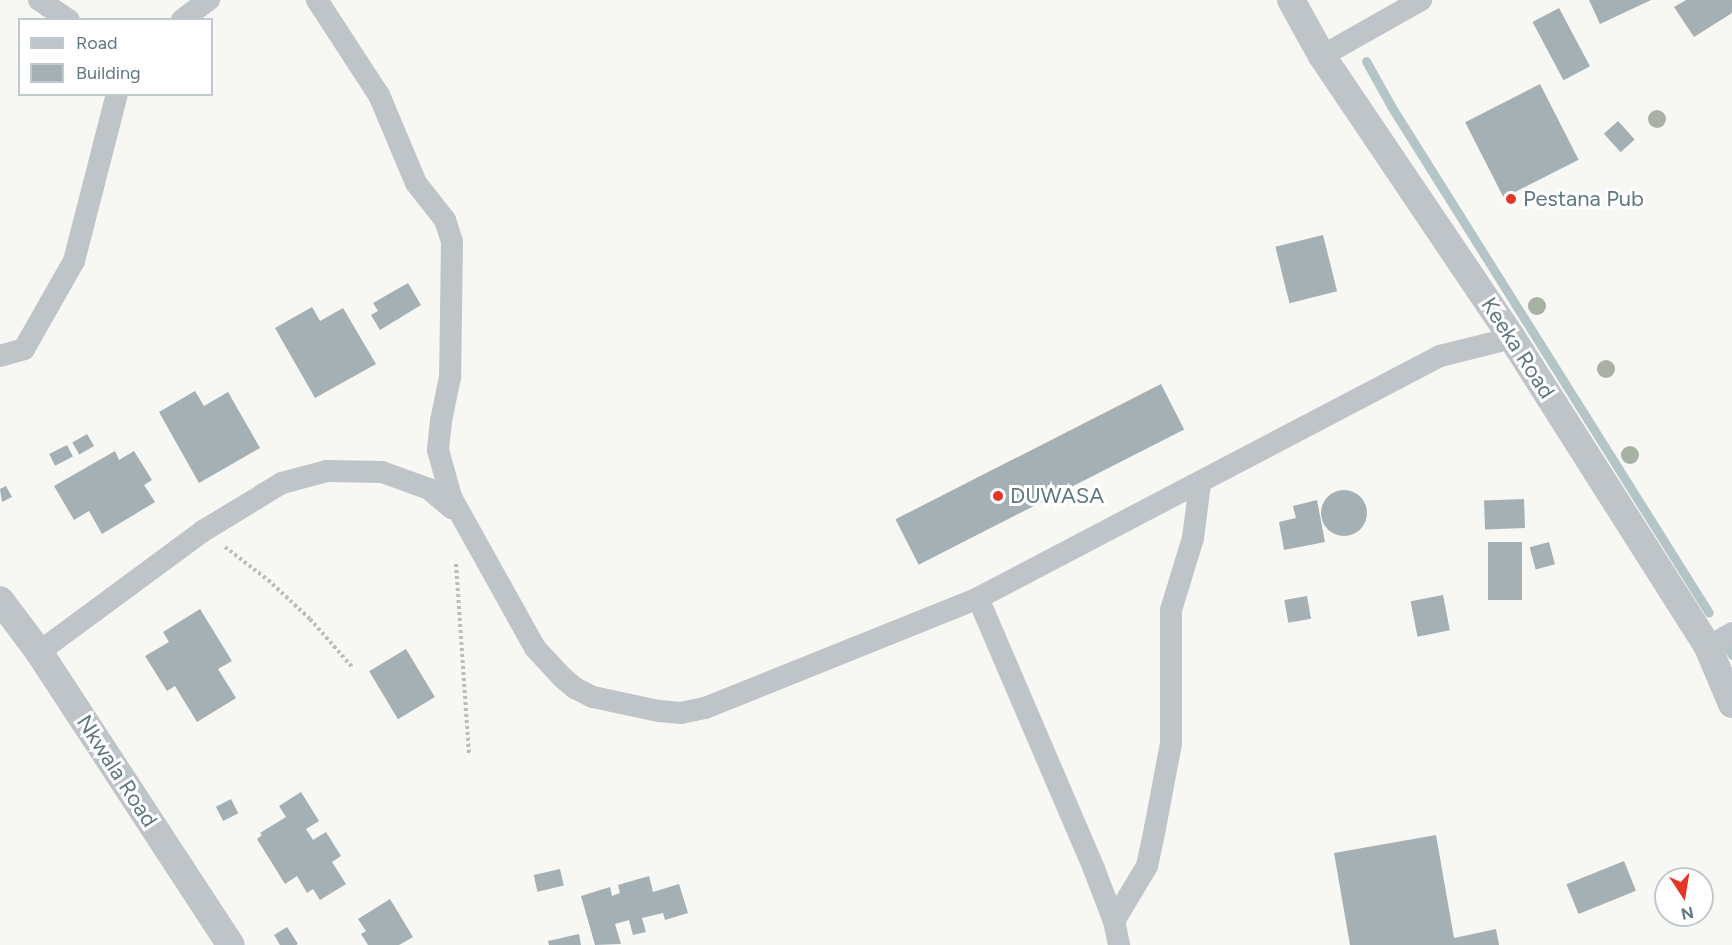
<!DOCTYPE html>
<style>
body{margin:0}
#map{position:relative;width:1732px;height:945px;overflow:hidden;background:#f7f7f4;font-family:Figtree,sans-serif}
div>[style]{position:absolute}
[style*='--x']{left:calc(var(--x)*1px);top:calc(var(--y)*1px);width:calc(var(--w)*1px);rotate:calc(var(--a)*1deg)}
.stream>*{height:9px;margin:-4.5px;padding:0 4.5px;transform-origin:4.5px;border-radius:4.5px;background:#b5c5c7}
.building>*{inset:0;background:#a5b0b4;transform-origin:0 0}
.round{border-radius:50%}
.path>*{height:4px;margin-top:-2px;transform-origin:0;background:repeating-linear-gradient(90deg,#b8bdbf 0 3px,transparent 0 6px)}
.minor>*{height:22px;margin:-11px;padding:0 11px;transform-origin:11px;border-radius:11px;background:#bec4c7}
.tertiary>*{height:28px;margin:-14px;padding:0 14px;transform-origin:14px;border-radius:14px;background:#bec4c7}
.trees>*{width:18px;height:18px;margin:-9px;border-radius:50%;background:#a8b1a3}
.dots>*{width:16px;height:16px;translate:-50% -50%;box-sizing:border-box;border:3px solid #fff;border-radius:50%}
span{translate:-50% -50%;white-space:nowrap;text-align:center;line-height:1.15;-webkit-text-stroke:6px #fff;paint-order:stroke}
.poi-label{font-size:22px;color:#627780}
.left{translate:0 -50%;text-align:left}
.street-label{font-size:22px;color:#627780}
.legend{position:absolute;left:18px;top:18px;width:195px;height:78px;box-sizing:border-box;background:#fff;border:2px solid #c0c9cc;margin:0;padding:8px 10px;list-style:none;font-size:18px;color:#627780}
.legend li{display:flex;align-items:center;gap:12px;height:30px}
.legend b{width:30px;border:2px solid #c0c9cc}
.north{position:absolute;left:1654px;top:867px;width:60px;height:60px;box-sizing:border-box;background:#fff;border:2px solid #c0c9cc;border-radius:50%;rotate:168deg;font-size:16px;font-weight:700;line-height:24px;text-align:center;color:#627780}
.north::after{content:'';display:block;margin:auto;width:21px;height:27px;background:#e53626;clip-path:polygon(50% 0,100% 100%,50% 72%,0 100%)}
</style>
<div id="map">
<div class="stream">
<div style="--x:1366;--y:61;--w:51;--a:60.9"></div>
<div style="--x:1391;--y:106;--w:598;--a:57.9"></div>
<div style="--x:1724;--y:641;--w:16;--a:60"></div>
</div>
<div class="building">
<div style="clip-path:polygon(1589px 0,1651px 0,1600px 24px)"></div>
<div style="clip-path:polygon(1686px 0,1732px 0,1732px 13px,1694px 37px,1674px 7px)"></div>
<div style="left:1559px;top:8px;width:66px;height:30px;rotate:62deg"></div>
<div style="left:1540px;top:84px;width:85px;height:84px;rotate:63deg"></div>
<div style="left:1618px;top:121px;width:25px;height:19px;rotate:48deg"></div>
<div style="left:1323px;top:235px;width:58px;height:49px;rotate:76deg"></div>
<div style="clip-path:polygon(408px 283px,421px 305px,380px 330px,371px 315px,378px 311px,373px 303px)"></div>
<div style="clip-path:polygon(312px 307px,320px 321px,343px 308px,376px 364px,315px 398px,275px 328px)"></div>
<div style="left:1161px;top:384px;width:51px;height:298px;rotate:63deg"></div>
<div style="clip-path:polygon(195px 391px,204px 406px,228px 392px,260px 448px,199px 483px,159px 412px)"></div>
<div style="left:87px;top:434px;width:14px;height:17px;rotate:60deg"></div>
<div style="left:67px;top:445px;width:13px;height:20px;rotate:63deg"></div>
<div style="clip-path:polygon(115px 451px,119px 460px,134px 451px,152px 480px,144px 485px,155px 502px,102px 534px,89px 511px,74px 520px,54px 486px)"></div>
<div style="clip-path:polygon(6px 486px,12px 497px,2px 502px,0 489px)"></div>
<div class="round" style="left:1321px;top:490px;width:46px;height:46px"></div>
<div style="left:1524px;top:499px;width:29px;height:40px;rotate:88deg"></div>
<div style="clip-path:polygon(1317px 500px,1325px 542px,1284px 550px,1279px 522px,1296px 518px,1293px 506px)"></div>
<div style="left:1488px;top:542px;width:34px;height:58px"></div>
<div style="left:1549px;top:542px;width:23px;height:20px;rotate:75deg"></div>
<div style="left:1443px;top:595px;width:36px;height:33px;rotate:79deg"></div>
<div style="left:1307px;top:596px;width:23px;height:23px;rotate:80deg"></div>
<div style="clip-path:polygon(200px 609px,232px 661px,218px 669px,236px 698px,197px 722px,175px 686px,167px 691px,145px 656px,169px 642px,163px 632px)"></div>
<div style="left:406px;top:649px;width:56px;height:43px;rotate:59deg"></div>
<div style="clip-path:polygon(301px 792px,319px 821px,306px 829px,313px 840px,326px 832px,341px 856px,332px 862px,346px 884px,320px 900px,313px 889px,307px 893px,297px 876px,285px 884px,257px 839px,262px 835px,260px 833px,286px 817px,279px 806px)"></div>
<div style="left:231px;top:799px;width:16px;height:17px;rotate:63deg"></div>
<div style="clip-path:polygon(1436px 835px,1454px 938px,1496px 929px,1499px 945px,1350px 945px,1334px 853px)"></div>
<div style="left:1624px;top:861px;width:32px;height:62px;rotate:68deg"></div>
<div style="left:560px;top:869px;width:17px;height:27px;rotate:77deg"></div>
<div style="clip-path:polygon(649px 876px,653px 892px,679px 884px,688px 913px,665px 920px,663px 913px,642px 918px,646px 932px,633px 935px,629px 920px,615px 924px,621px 944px,595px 945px,581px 896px,610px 887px,612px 896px,620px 893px,618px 885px)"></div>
<div style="clip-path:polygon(390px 899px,413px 937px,399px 945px,368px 945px,361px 934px,366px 931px,358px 919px)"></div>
<div style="clip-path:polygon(287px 927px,298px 944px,296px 945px,280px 945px,274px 935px)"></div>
<div style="clip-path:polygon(579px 934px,581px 945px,549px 945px,548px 941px)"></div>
</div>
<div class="path">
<div style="--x:225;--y:547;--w:54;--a:37.5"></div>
<div style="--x:268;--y:580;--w:57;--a:42.9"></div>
<div style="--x:310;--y:619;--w:64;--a:48.8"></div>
<div style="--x:456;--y:564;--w:190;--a:86.1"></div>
</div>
<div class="minor">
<div style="--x:39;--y:0;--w:36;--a:34"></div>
<div style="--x:317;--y:0;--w:113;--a:56.9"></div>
<div style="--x:379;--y:95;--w:95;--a:67.2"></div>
<div style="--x:416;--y:183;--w:47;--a:51.9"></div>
<div style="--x:445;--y:220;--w:23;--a:72"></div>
<div style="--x:452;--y:242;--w:135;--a:90.8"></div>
<div style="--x:450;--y:377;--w:45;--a:101.6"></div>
<div style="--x:441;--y:421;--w:29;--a:96"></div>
<div style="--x:438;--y:450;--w:49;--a:74.5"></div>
<div style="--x:451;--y:497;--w:173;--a:60.9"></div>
<div style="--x:535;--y:648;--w:41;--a:47"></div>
<div style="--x:563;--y:678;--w:16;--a:40"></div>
<div style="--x:575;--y:688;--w:20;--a:27"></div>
<div style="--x:593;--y:697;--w:67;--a:12"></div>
<div style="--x:659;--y:711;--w:22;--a:5"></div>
<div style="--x:681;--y:713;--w:25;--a:-12"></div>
<div style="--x:705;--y:708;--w:294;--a:-21.9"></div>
<div style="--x:978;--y:598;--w:522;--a:-27.65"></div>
<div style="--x:1440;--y:356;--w:74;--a:-14"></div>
<div style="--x:182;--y:20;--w:34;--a:-37"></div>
<div style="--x:1322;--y:56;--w:114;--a:-29.5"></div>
<div style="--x:0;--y:356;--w:25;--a:-16"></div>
<div style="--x:24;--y:349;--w:101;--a:-60.4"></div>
<div style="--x:74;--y:261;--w:172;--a:-75.6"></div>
<div style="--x:978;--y:598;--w:295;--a:66.8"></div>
<div style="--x:1094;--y:869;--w:56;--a:69"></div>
<div style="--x:1114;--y:921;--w:25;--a:78"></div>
<div style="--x:1708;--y:647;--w:28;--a:-30"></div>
<div style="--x:39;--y:652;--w:204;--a:-36.4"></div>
<div style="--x:203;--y:531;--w:92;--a:-31.3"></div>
<div style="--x:282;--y:483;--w:47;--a:-14.9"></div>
<div style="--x:327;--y:471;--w:55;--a:1"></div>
<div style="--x:382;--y:472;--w:50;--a:19.9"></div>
<div style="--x:429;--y:489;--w:30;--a:40"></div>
<div style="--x:1114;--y:921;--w:64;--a:-59"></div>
<div style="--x:1147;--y:866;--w:39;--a:-78"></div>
<div style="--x:1155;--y:828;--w:86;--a:-79.3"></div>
<div style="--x:1171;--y:743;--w:133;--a:-90"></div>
<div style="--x:1171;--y:610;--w:75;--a:-73"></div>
<div style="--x:1193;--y:538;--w:55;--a:-82.7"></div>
</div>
<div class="tertiary">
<div style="--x:1291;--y:0;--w:64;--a:61"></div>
<div style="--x:1322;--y:56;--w:340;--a:56"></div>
<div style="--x:1512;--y:338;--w:366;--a:57.6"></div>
<div style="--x:1708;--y:647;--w:62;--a:67.2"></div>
<div style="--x:0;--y:600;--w:65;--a:53.1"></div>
<div style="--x:39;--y:652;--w:350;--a:56.8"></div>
</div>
<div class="trees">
<div style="left:1657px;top:119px"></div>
<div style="left:1537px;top:306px"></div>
<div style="left:1606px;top:369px"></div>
<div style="left:1630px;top:455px"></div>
</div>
<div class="dots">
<div style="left:1511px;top:199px;background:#e53626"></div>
<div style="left:998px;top:496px;background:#e53626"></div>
</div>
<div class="poi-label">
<span class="left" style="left:1523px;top:199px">Pestana Pub</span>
<span class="left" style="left:1010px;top:496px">DUWASA</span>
</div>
<div class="street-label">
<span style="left:1518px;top:348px;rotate:57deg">Keeka Road</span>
<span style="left:117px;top:771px;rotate:57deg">Nkwala Road</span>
</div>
<ul class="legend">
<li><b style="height:8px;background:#bec4c7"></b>Road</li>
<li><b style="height:16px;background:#a5b0b4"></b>Building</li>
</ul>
<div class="north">N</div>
</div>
